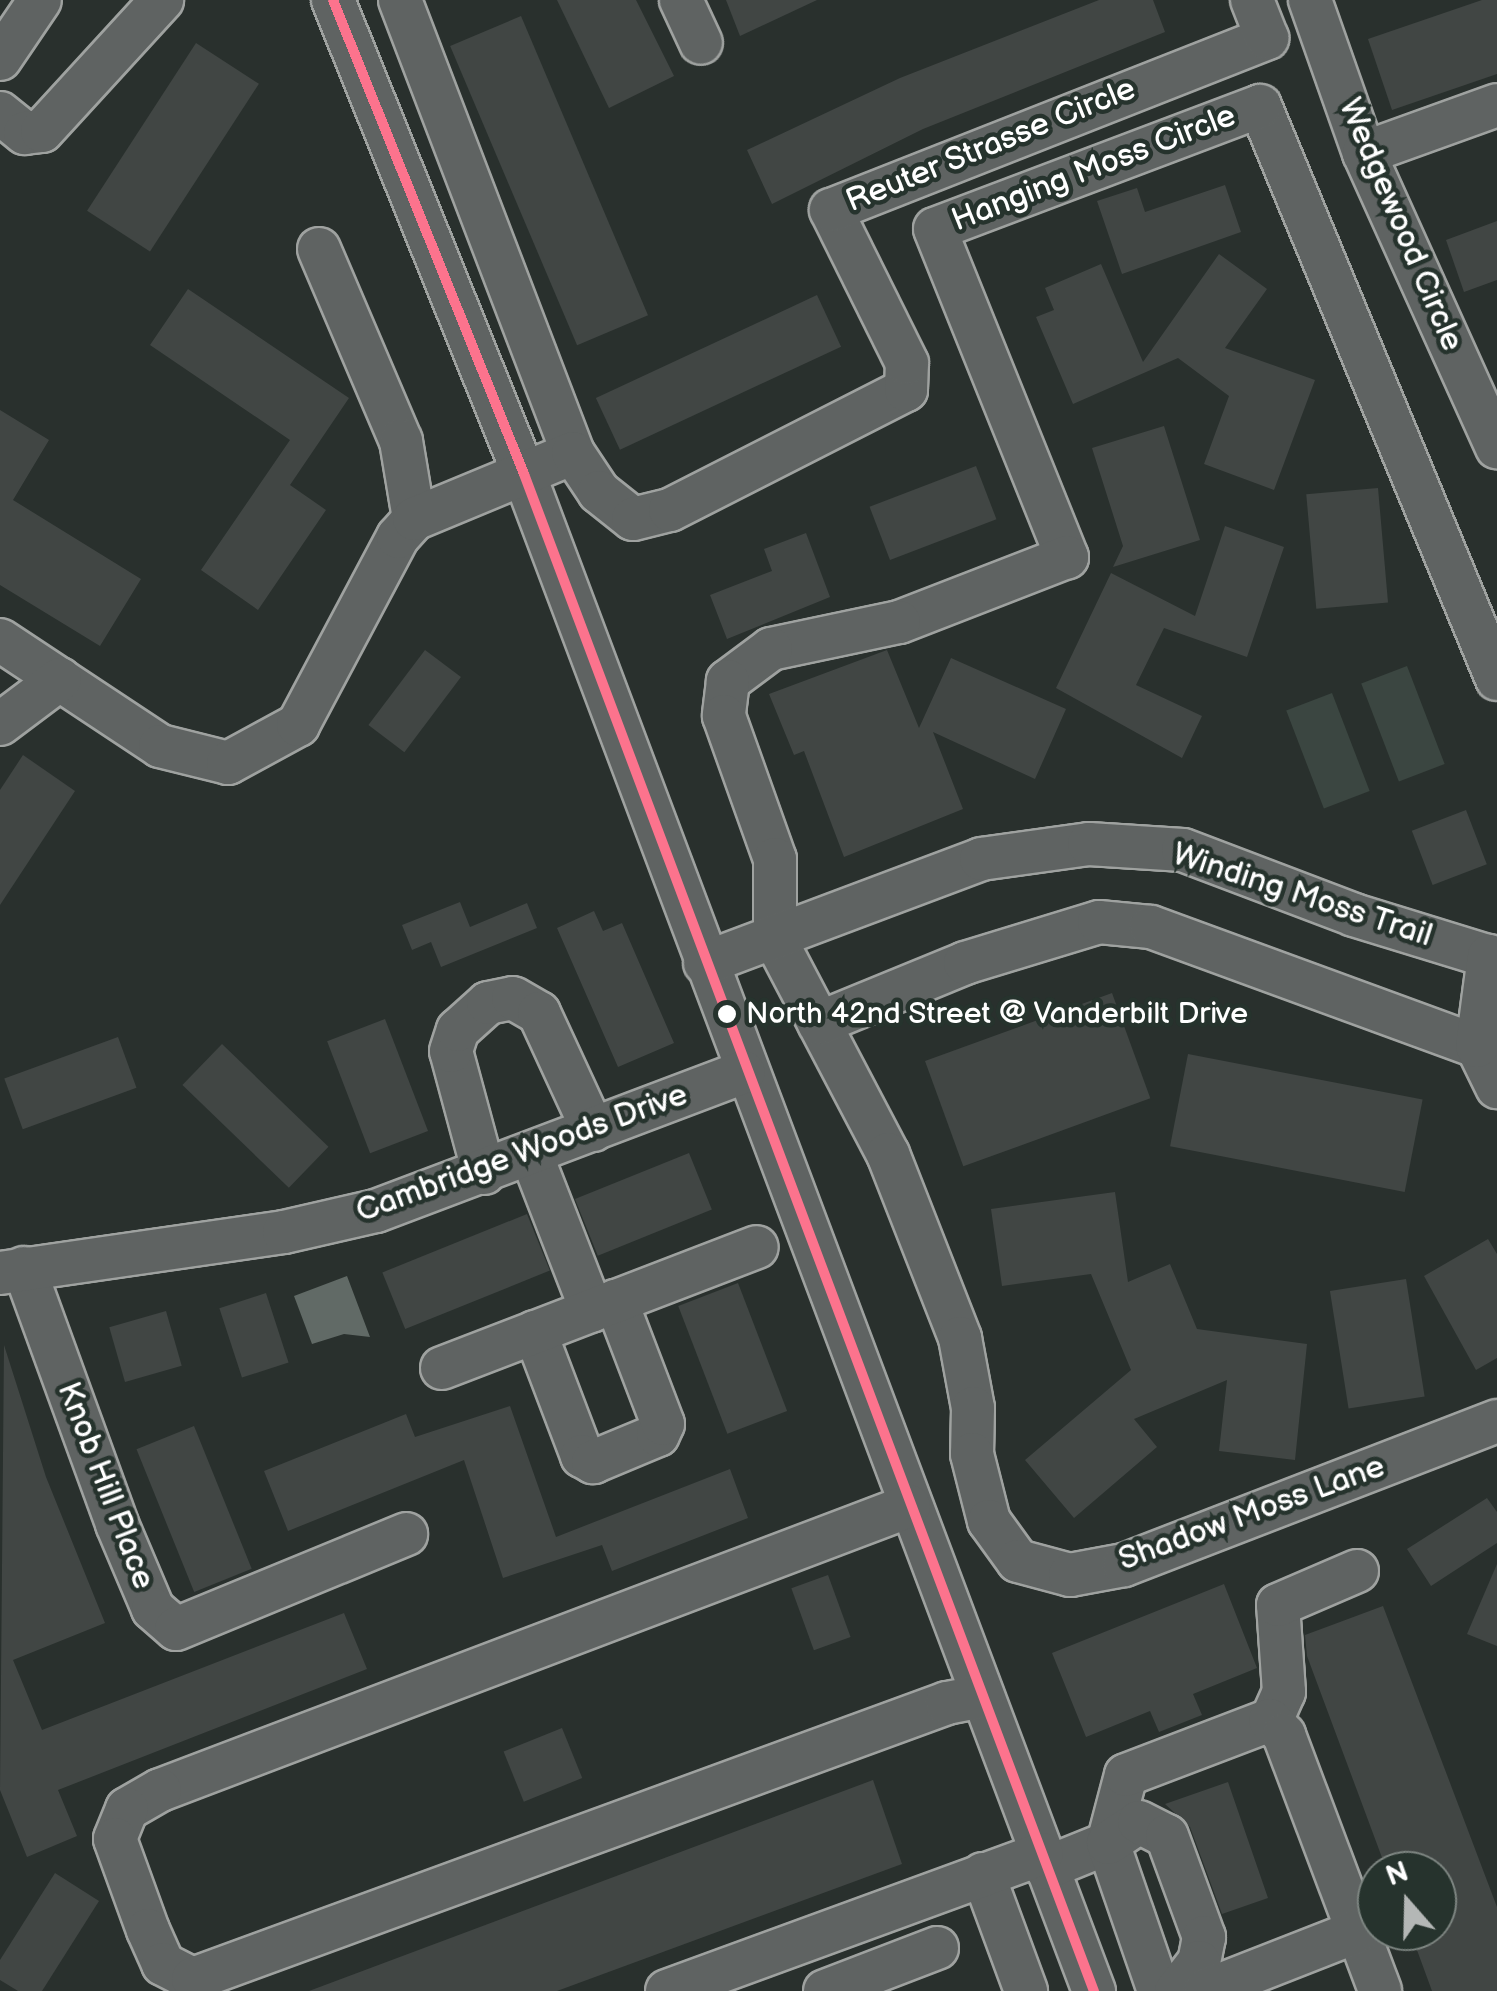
<!DOCTYPE html>
<style>
body{margin:0}
#map{position:relative;width:1497px;height:1991px;overflow:hidden;background:#29302d;font-family:"Balsamiq Sans",sans-serif}
div>[style]{position:absolute}
[style*='--x']{left:calc(var(--x)*1px);top:calc(var(--y)*1px);width:calc(var(--w)*1px);rotate:calc(var(--a)*1deg)}
.green>*{inset:0;background:#3b4641;transform-origin:0 0}
.water>*{inset:0;background:#616a66}
.building>*{inset:0;background:#414644;transform-origin:0 0}
.roads{filter:drop-shadow(2px 0 #9fa2a0) drop-shadow(-2px 0 #9fa2a0) drop-shadow(0 2px #9fa2a0) drop-shadow(0 -2px #9fa2a0)}
.minor>*{height:42px;margin:-21px;padding:0 21px;transform-origin:21px;border-radius:21px;background:#5f6362}
.bus-1>*{height:10px;margin:-5px;padding:0 5px;transform-origin:5px;border-radius:5px;background:#fc738d}
.dots>*{width:28px;height:28px;translate:-50% -50%;box-sizing:border-box;border:5px solid #26332d;border-radius:50%}
span{translate:-50% -50%;white-space:nowrap;text-align:center;line-height:1.15;-webkit-text-stroke:9px #26332d;paint-order:stroke}
.bus-label{font-size:30px;color:#fff}
.left{translate:0 -50%;text-align:left}
.street-label{font-size:32px;color:#fff}
.north{position:absolute;left:1357px;top:1851px;width:100px;height:100px;box-sizing:border-box;background:#26332d;border:2px solid #7d8581;border-radius:50%;rotate:340deg;font-size:28px;font-weight:700;line-height:40px;text-align:center;color:#fff}
.north::after{content:'';display:block;margin:auto;width:35px;height:45px;background:#b4b7b6;clip-path:polygon(50% 0,100% 100%,50% 72%,0 100%)}
</style>
<div id="map">
<div class="green">
<div style="left:1407px;top:666px;width:105px;height:49px;rotate:69deg"></div>
<div style="left:1332px;top:693px;width:105px;height:49px;rotate:69deg"></div>
</div>
<div class="water">
<div style="clip-path:polygon(347px 1276px,370px 1337px,344px 1334px,312px 1344px,294px 1296px)"></div>
</div>
<div class="building">
<div style="clip-path:polygon(557px 0,636px 0,674px 76px,609px 108px)"></div>
<div style="clip-path:polygon(726px 0,817px 0,740px 36px)"></div>
<div style="clip-path:polygon(1099px 0,1153px 0,1165px 32px,923px 129px,772px 204px,747px 150px,900px 78px)"></div>
<div style="clip-path:polygon(1482px 0,1497px 0,1497px 74px,1392px 110px,1368px 39px)"></div>
<div style="left:521px;top:16px;width:325px;height:77px;rotate:67deg"></div>
<div style="left:196px;top:43px;width:75px;height:200px;rotate:33deg"></div>
<div style="clip-path:polygon(1225px 185px,1241px 232px,1122px 274px,1097px 201px,1137px 188px,1145px 212px)"></div>
<div style="clip-path:polygon(1497px 221px,1497px 280px,1464px 292px,1446px 240px)"></div>
<div style="clip-path:polygon(1219px 254px,1267px 289px,1225px 348px,1315px 380px,1274px 490px,1204px 464px,1229px 396px,1178px 358px,1073px 404px,1036px 317px,1054px 310px,1045px 288px,1101px 264px,1143px 362px)"></div>
<div style="clip-path:polygon(188px 289px,349px 398px,290px 485px,326px 510px,258px 610px,201px 570px,290px 440px,150px 345px)"></div>
<div style="left:817px;top:295px;width:57px;height:244px;rotate:65deg"></div>
<div style="clip-path:polygon(0 410px,49px 440px,13px 500px,141px 579px,100px 646px,0 585px)"></div>
<div style="clip-path:polygon(1164px 426px,1200px 540px,1113px 567px,1123px 546px,1092px 448px)"></div>
<div style="left:976px;top:466px;width:57px;height:114px;rotate:69deg"></div>
<div style="left:1378px;top:488px;width:115px;height:72px;rotate:85deg"></div>
<div style="clip-path:polygon(1225px 526px,1284px 547px,1247px 657px,1164px 628px,1136px 685px,1202px 716px,1182px 758px,1056px 688px,1111px 573px,1195px 616px)"></div>
<div style="clip-path:polygon(806px 533px,830px 597px,727px 639px,710px 595px,772px 571px,764px 549px)"></div>
<div style="left:425px;top:650px;width:45px;height:94px;rotate:37deg"></div>
<div style="clip-path:polygon(887px 650px,919px 728px,951px 658px,1066px 709px,1035px 779px,933px 732px,963px 809px,844px 857px,804px 751px,794px 755px,769px 694px)"></div>
<div style="clip-path:polygon(23px 755px,75px 791px,0 905px,0 790px)"></div>
<div style="left:1466px;top:810px;width:58px;height:58px;rotate:69deg"></div>
<div style="clip-path:polygon(460px 902px,470px 927px,527px 903px,537px 928px,441px 967px,431px 942px,412px 950px,402px 925px)"></div>
<div style="clip-path:polygon(594px 911px,603px 931px,622px 923px,674px 1043px,618px 1067px,557px 928px)"></div>
<div style="left:1112px;top:993px;width:112px;height:199px;rotate:70deg"></div>
<div style="left:385px;top:1019px;width:120px;height:62px;rotate:69deg"></div>
<div style="left:118px;top:1037px;width:54px;height:121px;rotate:70deg"></div>
<div style="left:222px;top:1044px;width:148px;height:57px;rotate:44deg"></div>
<div style="left:1188px;top:1054px;width:239px;height:94px;rotate:11deg"></div>
<div style="left:689px;top:1153px;width:61px;height:123px;rotate:68deg"></div>
<div style="clip-path:polygon(1115px 1192px,1128px 1282px,1170px 1264px,1197px 1329px,1307px 1344px,1295px 1460px,1219px 1451px,1227px 1380px,1134px 1419px,1157px 1447px,1074px 1518px,1025px 1460px,1131px 1370px,1091px 1274px,1002px 1286px,991px 1209px)"></div>
<div style="left:527px;top:1214px;width:61px;height:156px;rotate:68deg"></div>
<div style="clip-path:polygon(1488px 1239px,1497px 1254px,1497px 1358px,1476px 1370px,1424px 1276px)"></div>
<div style="left:1406px;top:1279px;width:119px;height:77px;rotate:81deg"></div>
<div style="left:738px;top:1283px;width:137px;height:64px;rotate:69deg"></div>
<div style="left:266px;top:1293px;width:73px;height:49px;rotate:72deg"></div>
<div style="left:166px;top:1311px;width:57px;height:59px;rotate:74deg"></div>
<div style="clip-path:polygon(4px 1345px,46px 1477px,105px 1623px,13px 1660px,42px 1730px,344px 1613px,367px 1669px,58px 1790px,77px 1836px,27px 1857px,0 1790px)"></div>
<div style="clip-path:polygon(510px 1406px,556px 1537px,730px 1469px,748px 1518px,612px 1571px,602px 1545px,503px 1578px,464px 1460px,288px 1531px,264px 1471px,406px 1414px,415px 1437px)"></div>
<div style="left:194px;top:1426px;width:154px;height:62px;rotate:68deg"></div>
<div style="clip-path:polygon(1487px 1498px,1497px 1512px,1497px 1543px,1431px 1586px,1407px 1549px)"></div>
<div style="clip-path:polygon(1497px 1564px,1497px 1646px,1467px 1634px)"></div>
<div style="left:828px;top:1575px;width:66px;height:39px;rotate:70deg"></div>
<div style="clip-path:polygon(1224px 1584px,1257px 1668px,1193px 1694px,1202px 1715px,1159px 1732px,1150px 1711px,1086px 1737px,1052px 1653px)"></div>
<div style="clip-path:polygon(1383px 1606px,1497px 1907px,1497px 1991px,1432px 1991px,1410px 1931px,1437px 1931px,1437px 1871px,1387px 1871px,1307px 1656px,1305px 1635px)"></div>
<div style="left:562px;top:1728px;width:54px;height:63px;rotate:68deg"></div>
<div style="clip-path:polygon(873px 1780px,902px 1864px,557px 1991px,309px 1991px)"></div>
<div style="clip-path:polygon(1228px 1782px,1268px 1898px,1222px 1914px,1190px 1827px,1165px 1804px)"></div>
<div style="clip-path:polygon(55px 1873px,99px 1901px,42px 1991px,18px 1991px,0 1980px,0 1960px)"></div>
</div>
<div class="roads">
<div class="minor">
<div style="--x:333;--y:0;--w:511;--a:68.05"></div>
<div style="--x:524;--y:474;--w:1621;--a:69.41"></div>
<div style="--x:400;--y:0;--w:485;--a:69.1"></div>
<div style="--x:681;--y:0;--w:47;--a:65.1"></div>
<div style="--x:1310;--y:0;--w:162;--a:70.6"></div>
<div style="--x:1364;--y:153;--w:323;--a:65.7"></div>
<div style="--x:0;--y:59;--w:71;--a:-55.9"></div>
<div style="--x:0;--y:113;--w:32;--a:39"></div>
<div style="--x:25;--y:133;--w:17;--a:-7"></div>
<div style="--x:42;--y:131;--w:178;--a:-47.5"></div>
<div style="--x:1364;--y:153;--w:141;--a:-19.8"></div>
<div style="--x:319;--y:249;--w:209;--a:66.9"></div>
<div style="--x:401;--y:441;--w:79;--a:80.5"></div>
<div style="--x:0;--y:640;--w:192;--a:33.5"></div>
<div style="--x:160;--y:746;--w:70;--a:14"></div>
<div style="--x:228;--y:763;--w:80;--a:-28.5"></div>
<div style="--x:298;--y:725;--w:213;--a:-62"></div>
<div style="--x:398;--y:537;--w:24;--a:-48"></div>
<div style="--x:414;--y:519;--w:172;--a:-22.5"></div>
<div style="--x:573;--y:453;--w:47;--a:56.3"></div>
<div style="--x:599;--y:492;--w:43;--a:38.5"></div>
<div style="--x:633;--y:519;--w:38;--a:-14"></div>
<div style="--x:670;--y:510;--w:265;--a:-27"></div>
<div style="--x:906;--y:390;--w:27;--a:-88"></div>
<div style="--x:907;--y:363;--w:171;--a:-116.4"></div>
<div style="--x:831;--y:210;--w:469;--a:-21.5"></div>
<div style="--x:1267;--y:38;--w:41;--a:-111.5"></div>
<div style="--x:1497;--y:679;--w:620;--a:-112.47"></div>
<div style="--x:1260;--y:106;--w:347;--a:159.3"></div>
<div style="--x:935;--y:229;--w:354;--a:68.1"></div>
<div style="--x:1067;--y:557;--w:180;--a:158.8"></div>
<div style="--x:899;--y:622;--w:131;--a:168.1"></div>
<div style="--x:771;--y:649;--w:54;--a:143.3"></div>
<div style="--x:728;--y:681;--w:35;--a:97"></div>
<div style="--x:724;--y:716;--w:152;--a:70.4"></div>
<div style="--x:775;--y:859;--w:80;--a:90"></div>
<div style="--x:775;--y:939;--w:243;--a:62.3"></div>
<div style="--x:888;--y:1154;--w:198;--a:68.6"></div>
<div style="--x:960;--y:1338;--w:71;--a:79.5"></div>
<div style="--x:973;--y:1408;--w:46;--a:91.2"></div>
<div style="--x:972;--y:1454;--w:69;--a:75.8"></div>
<div style="--x:989;--y:1521;--w:49;--a:54.1"></div>
<div style="--x:1018;--y:1561;--w:54;--a:15.1"></div>
<div style="--x:1070;--y:1575;--w:55;--a:-10.5"></div>
<div style="--x:1124;--y:1565;--w:400;--a:-21.1"></div>
<div style="--x:0;--y:724;--w:75;--a:-36.9"></div>
<div style="--x:705;--y:963;--w:295;--a:-20.6"></div>
<div style="--x:981;--y:859;--w:109;--a:-7.9"></div>
<div style="--x:1089;--y:844;--w:94;--a:3.7"></div>
<div style="--x:1183;--y:850;--w:183;--a:20.8"></div>
<div style="--x:1354;--y:915;--w:150;--a:17.1"></div>
<div style="--x:819;--y:1023;--w:158;--a:-22.3"></div>
<div style="--x:965;--y:963;--w:140;--a:-17"></div>
<div style="--x:1099;--y:922;--w:52;--a:5.5"></div>
<div style="--x:1151;--y:927;--w:347;--a:20.1"></div>
<div style="--x:1477;--y:1046;--w:46;--a:64"></div>
<div style="--x:1477;--y:1046;--w:91;--a:-82.4"></div>
<div style="--x:531;--y:1154;--w:168;--a:68.8"></div>
<div style="--x:484;--y:1173;--w:126;--a:-105.1"></div>
<div style="--x:451;--y:1051;--w:22;--a:-72"></div>
<div style="--x:458;--y:1030;--w:40;--a:-42"></div>
<div style="--x:488;--y:1003;--w:25;--a:-11"></div>
<div style="--x:513;--y:998;--w:30;--a:30"></div>
<div style="--x:539;--y:1013;--w:129;--a:65.2"></div>
<div style="--x:24;--y:1268;--w:272;--a:70"></div>
<div style="--x:117;--y:1524;--w:92;--a:67"></div>
<div style="--x:153;--y:1609;--w:30;--a:41"></div>
<div style="--x:176;--y:1629;--w:249;--a:-22.4"></div>
<div style="--x:0;--y:1273;--w:287;--a:-8.2"></div>
<div style="--x:284;--y:1232;--w:94;--a:-12.9"></div>
<div style="--x:376;--y:1211;--w:393;--a:-20.7"></div>
<div style="--x:535;--y:1332;--w:133;--a:69.2"></div>
<div style="--x:582;--y:1456;--w:13;--a:29"></div>
<div style="--x:593;--y:1462;--w:70;--a:-22.6"></div>
<div style="--x:658;--y:1435;--w:12;--a:-66"></div>
<div style="--x:663;--y:1424;--w:132;--a:-110.9"></div>
<div style="--x:442;--y:1368;--w:337;--a:-21"></div>
<div style="--x:909;--y:1506;--w:801;--a:159.23"></div>
<div style="--x:160;--y:1790;--w:38;--a:150"></div>
<div style="--x:127;--y:1809;--w:32;--a:112"></div>
<div style="--x:115;--y:1839;--w:97;--a:70.1"></div>
<div style="--x:148;--y:1930;--w:37;--a:66"></div>
<div style="--x:163;--y:1964;--w:34;--a:27"></div>
<div style="--x:193;--y:1979;--w:803;--a:-20.11"></div>
<div style="--x:947;--y:1703;--w:36;--a:-11"></div>
<div style="--x:1271;--y:1721;--w:32;--a:-66"></div>
<div style="--x:1284;--y:1692;--w:87;--a:-93.9"></div>
<div style="--x:1278;--y:1605;--w:86;--a:-23.3"></div>
<div style="--x:1046;--y:1868;--w:67;--a:-22"></div>
<div style="--x:1108;--y:1843;--w:70;--a:-75.2"></div>
<div style="--x:1126;--y:1775;--w:154;--a:-20.9"></div>
<div style="--x:1270;--y:1720;--w:21;--a:47"></div>
<div style="--x:1284;--y:1735;--w:273;--a:69.4"></div>
<div style="--x:983;--y:1874;--w:125;--a:69.8"></div>
<div style="--x:667;--y:1991;--w:399;--a:-20.1"></div>
<div style="--x:825;--y:1991;--w:120;--a:-21"></div>
<div style="--x:1159;--y:1991;--w:157;--a:-109"></div>
<div style="--x:1108;--y:1843;--w:37;--a:-34"></div>
<div style="--x:1139;--y:1822;--w:31;--a:27"></div>
<div style="--x:1167;--y:1836;--w:108;--a:69.9"></div>
<div style="--x:1204;--y:1937;--w:25;--a:101"></div>
<div style="--x:1199;--y:1962;--w:37;--a:128"></div>
<div style="--x:1205;--y:1991;--w:164;--a:-21.4"></div>
</div>
</div>
<div class="bus-1">
<div style="--x:333;--y:0;--w:511;--a:68.05"></div>
<div style="--x:524;--y:474;--w:1621;--a:69.41"></div>
</div>
<div class="dots">
<div style="left:727px;top:1014px;background:#fff"></div>
</div>
<div class="bus-label">
<span class="left" style="left:746px;top:1014px">North 42nd Street @ Vanderbilt Drive</span>
</div>
<div class="street-label">
<span style="left:991px;top:146px;rotate:-22deg">Reuter Strasse Circle</span>
<span style="left:1094px;top:169px;rotate:-21deg">Hanging Moss Circle</span>
<span style="left:1400px;top:225px;rotate:67deg">Wedgewood Circle</span>
<span style="left:1302px;top:896px;rotate:18deg">Winding Moss Trail</span>
<span style="left:522px;top:1154px;rotate:-20deg">Cambridge Woods Drive</span>
<span style="left:105px;top:1486px;rotate:69deg">Knob Hill Place</span>
<span style="left:1252px;top:1514px;rotate:-20deg">Shadow Moss Lane</span>
</div>
<div class="north">N</div>
</div>
